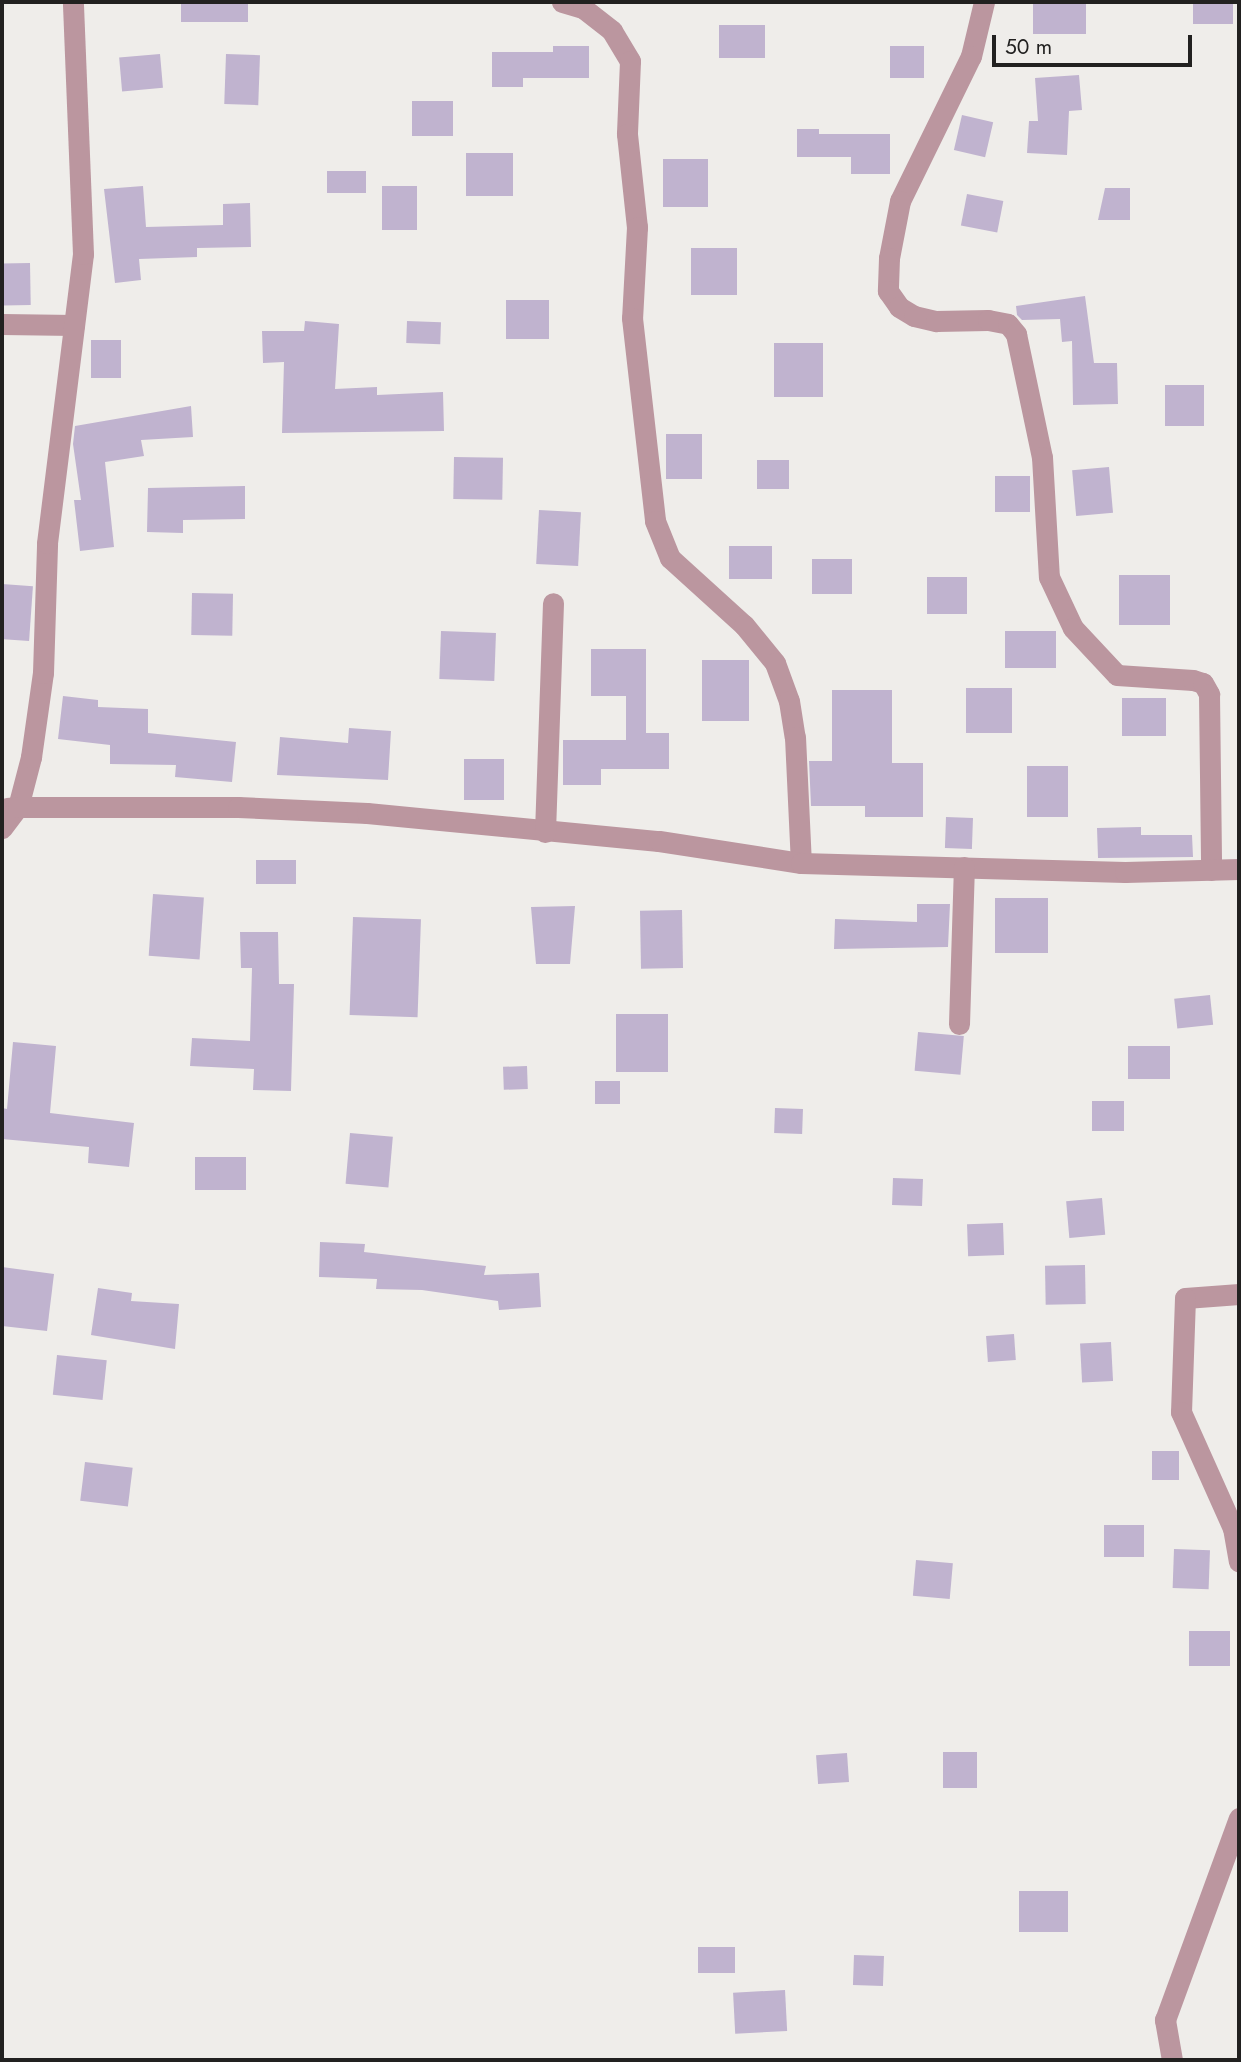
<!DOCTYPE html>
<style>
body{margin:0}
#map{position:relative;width:1241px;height:2062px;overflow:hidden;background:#efedea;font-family:Jost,sans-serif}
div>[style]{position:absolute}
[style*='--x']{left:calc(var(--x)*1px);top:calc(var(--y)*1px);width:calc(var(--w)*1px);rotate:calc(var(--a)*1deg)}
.building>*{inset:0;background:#c0b3cf;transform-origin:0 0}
.street>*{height:21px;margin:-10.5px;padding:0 10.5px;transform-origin:10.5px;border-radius:10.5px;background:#bb969f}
span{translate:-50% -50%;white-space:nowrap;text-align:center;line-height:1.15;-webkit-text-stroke:5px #efedea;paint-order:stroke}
.frame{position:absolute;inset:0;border:4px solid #222120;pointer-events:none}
.scale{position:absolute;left:992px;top:35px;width:200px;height:32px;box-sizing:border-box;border:4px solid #222120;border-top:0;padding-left:9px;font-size:21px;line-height:24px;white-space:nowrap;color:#222120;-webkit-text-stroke:5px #efedea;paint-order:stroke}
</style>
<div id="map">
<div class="building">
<div style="left:181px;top:2px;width:67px;height:20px"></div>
<div style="left:1033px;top:2px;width:53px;height:32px"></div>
<div style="left:1193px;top:2px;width:40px;height:22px"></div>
<div style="left:719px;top:25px;width:46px;height:33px"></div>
<div style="clip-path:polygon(553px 46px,589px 46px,589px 78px,523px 78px,523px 87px,492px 87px,492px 52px,553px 52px)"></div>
<div style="left:890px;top:46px;width:34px;height:32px"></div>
<div style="left:160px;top:54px;width:34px;height:41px;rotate:85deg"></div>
<div style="left:226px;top:54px;width:34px;height:50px;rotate:2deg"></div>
<div style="clip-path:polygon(1079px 75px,1082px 110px,1069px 111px,1067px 155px,1027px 153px,1029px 121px,1038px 121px,1035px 78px)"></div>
<div style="left:412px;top:101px;width:41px;height:35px"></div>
<div style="left:962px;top:115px;width:32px;height:36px;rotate:13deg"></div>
<div style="clip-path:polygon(797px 129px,819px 129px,819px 134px,890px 134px,890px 174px,851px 174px,851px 157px,797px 157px)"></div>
<div style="left:466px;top:153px;width:47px;height:43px"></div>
<div style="left:663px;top:159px;width:45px;height:48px"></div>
<div style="left:327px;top:171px;width:39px;height:22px"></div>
<div style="clip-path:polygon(143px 186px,146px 227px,223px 225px,223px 204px,250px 203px,251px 247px,197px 248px,197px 257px,139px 259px,141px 280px,115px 283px,104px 189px)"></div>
<div style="left:382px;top:186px;width:35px;height:44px"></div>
<div style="clip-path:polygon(1105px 188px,1130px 188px,1130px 220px,1098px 220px)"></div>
<div style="left:967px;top:194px;width:37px;height:32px;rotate:11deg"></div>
<div style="left:691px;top:248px;width:46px;height:47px"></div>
<div style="left:30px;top:263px;width:42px;height:28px;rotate:89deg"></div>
<div style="clip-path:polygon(1085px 296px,1094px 363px,1117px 363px,1118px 404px,1073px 405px,1072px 341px,1062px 342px,1060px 319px,1022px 320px,1017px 315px,1016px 306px)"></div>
<div style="left:506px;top:300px;width:43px;height:39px"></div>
<div style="clip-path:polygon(305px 321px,339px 324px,335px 389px,377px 387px,377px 395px,443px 392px,444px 431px,282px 433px,284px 362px,263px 363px,262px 331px,304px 331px)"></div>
<div style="left:407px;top:321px;width:34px;height:22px;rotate:2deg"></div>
<div style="left:91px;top:340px;width:30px;height:38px"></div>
<div style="left:774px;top:343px;width:49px;height:54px"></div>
<div style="left:1165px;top:385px;width:39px;height:41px"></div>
<div style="clip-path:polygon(191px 406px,193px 437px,141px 440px,144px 456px,105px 462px,114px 547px,80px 551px,74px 500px,81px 500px,73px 444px,75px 426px)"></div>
<div style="left:666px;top:434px;width:36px;height:45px"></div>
<div style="left:454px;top:457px;width:49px;height:42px;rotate:1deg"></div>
<div style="left:757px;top:460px;width:32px;height:29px"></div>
<div style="left:1109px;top:467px;width:46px;height:37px;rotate:85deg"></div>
<div style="left:995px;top:476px;width:35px;height:36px"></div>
<div style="clip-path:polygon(245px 486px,245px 519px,183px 520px,183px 533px,147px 532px,148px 488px)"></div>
<div style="left:539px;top:510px;width:42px;height:54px;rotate:3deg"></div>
<div style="left:729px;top:546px;width:43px;height:33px"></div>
<div style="left:812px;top:559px;width:40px;height:35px"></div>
<div style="left:1119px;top:575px;width:51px;height:50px"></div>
<div style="left:927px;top:577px;width:40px;height:37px"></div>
<div style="left:2px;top:584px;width:31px;height:55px;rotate:4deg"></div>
<div style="left:192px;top:593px;width:41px;height:42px;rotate:1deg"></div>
<div style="left:441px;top:631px;width:55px;height:48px;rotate:2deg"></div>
<div style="left:1005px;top:631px;width:51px;height:37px"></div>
<div style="clip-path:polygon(591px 649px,646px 649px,646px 733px,669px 733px,669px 769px,601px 769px,601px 785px,563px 785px,563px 740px,626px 740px,626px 696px,591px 696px)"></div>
<div style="left:702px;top:660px;width:47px;height:61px"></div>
<div style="left:966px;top:688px;width:46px;height:45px"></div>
<div style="clip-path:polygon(832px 690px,892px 690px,892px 763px,923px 763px,923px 817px,865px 817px,865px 806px,811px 806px,809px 761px,832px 761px)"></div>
<div style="clip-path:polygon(63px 696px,98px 700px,98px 707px,148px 709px,148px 733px,236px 742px,232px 782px,175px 777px,176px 765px,110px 764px,110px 745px,58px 739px)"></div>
<div style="left:1122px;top:698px;width:44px;height:38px"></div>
<div style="clip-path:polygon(349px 728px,391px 731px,388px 780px,277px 775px,280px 737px,348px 743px)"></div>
<div style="left:464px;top:759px;width:40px;height:41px"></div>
<div style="left:1027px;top:766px;width:41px;height:51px"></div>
<div style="left:946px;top:817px;width:27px;height:31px;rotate:2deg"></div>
<div style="clip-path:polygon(1141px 827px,1141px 835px,1192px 835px,1193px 857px,1098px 858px,1097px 828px)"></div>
<div style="left:296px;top:860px;width:24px;height:40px;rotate:90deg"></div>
<div style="left:153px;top:894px;width:51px;height:62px;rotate:4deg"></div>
<div style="left:995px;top:898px;width:53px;height:55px"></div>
<div style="clip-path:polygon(917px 904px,950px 904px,948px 947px,834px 949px,835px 919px,917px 922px)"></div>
<div style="clip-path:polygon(575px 906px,570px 964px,536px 964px,531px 907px)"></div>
<div style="left:682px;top:910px;width:58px;height:42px;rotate:89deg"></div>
<div style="left:353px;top:917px;width:68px;height:98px;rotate:2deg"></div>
<div style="clip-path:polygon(240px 932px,278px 932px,279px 984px,294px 984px,291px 1091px,253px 1090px,254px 1069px,190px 1066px,192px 1038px,250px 1041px,252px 968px,241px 968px)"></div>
<div style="left:1210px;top:995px;width:30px;height:36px;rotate:84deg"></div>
<div style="left:616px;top:1014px;width:52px;height:58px"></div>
<div style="left:918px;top:1032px;width:46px;height:39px;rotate:5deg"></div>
<div style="clip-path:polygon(13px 1042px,56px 1046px,50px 1113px,134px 1123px,129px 1167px,88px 1163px,89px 1147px,2px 1139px,2px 1108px,7px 1109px)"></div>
<div style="left:1128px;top:1046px;width:42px;height:33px"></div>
<div style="left:527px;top:1066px;width:23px;height:24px;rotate:88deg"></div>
<div style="left:595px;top:1081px;width:25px;height:23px"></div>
<div style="left:1092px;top:1101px;width:32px;height:30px"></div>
<div style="left:775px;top:1108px;width:28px;height:25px;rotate:2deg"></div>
<div style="left:350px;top:1133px;width:43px;height:51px;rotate:5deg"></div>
<div style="left:195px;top:1157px;width:51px;height:33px"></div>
<div style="left:893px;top:1178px;width:30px;height:27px;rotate:2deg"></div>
<div style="left:1102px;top:1198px;width:37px;height:36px;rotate:85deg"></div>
<div style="left:1003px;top:1223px;width:32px;height:36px;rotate:88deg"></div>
<div style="clip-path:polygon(320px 1242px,365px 1244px,364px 1252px,486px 1266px,484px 1275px,539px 1273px,541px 1307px,499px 1310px,498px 1301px,422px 1290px,376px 1289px,377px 1279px,319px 1277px)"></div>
<div style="left:1085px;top:1265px;width:39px;height:40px;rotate:89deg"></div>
<div style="clip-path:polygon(2px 1267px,54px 1274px,47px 1331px,2px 1326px)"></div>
<div style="clip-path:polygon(98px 1288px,132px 1293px,131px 1301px,179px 1304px,175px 1349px,91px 1335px)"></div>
<div style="left:1014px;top:1334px;width:26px;height:28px;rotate:86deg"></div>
<div style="left:1111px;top:1342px;width:39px;height:31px;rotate:87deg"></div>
<div style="left:57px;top:1355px;width:50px;height:40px;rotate:6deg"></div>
<div style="left:1152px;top:1451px;width:27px;height:29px"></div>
<div style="left:85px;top:1462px;width:48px;height:39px;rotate:7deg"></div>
<div style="left:1104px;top:1525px;width:40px;height:32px"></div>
<div style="left:1174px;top:1549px;width:36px;height:39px;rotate:2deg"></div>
<div style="left:916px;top:1560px;width:37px;height:36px;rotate:5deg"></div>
<div style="left:1189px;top:1631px;width:41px;height:35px"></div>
<div style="left:943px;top:1752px;width:34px;height:36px"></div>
<div style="left:847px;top:1753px;width:29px;height:31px;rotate:86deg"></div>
<div style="left:1019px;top:1891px;width:49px;height:41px"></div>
<div style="left:698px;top:1947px;width:37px;height:26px"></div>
<div style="left:854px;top:1955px;width:30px;height:30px;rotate:2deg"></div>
<div style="left:785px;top:1990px;width:41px;height:52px;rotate:87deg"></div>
</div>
<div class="street">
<div style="--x:562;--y:2;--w:22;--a:16"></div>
<div style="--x:583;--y:8;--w:37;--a:38"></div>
<div style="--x:612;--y:31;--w:35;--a:59"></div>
<div style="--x:630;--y:61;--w:73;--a:92.4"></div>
<div style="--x:627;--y:134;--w:94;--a:83.9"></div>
<div style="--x:637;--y:227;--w:91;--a:93.1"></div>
<div style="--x:632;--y:318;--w:204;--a:83.5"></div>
<div style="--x:655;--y:521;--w:40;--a:68"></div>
<div style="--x:670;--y:558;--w:100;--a:42.2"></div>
<div style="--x:744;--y:625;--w:49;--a:50.8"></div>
<div style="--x:775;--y:663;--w:40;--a:69.8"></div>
<div style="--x:789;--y:701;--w:36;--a:81"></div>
<div style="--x:795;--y:737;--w:126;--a:87.3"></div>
<div style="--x:984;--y:2;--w:56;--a:103.5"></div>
<div style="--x:971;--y:56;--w:161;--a:116.1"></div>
<div style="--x:900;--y:201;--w:58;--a:100.9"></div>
<div style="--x:889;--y:258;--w:33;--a:92"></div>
<div style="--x:888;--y:291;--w:19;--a:55"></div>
<div style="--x:899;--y:307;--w:17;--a:31"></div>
<div style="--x:914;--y:316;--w:23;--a:13"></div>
<div style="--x:936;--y:321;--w:52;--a:-1.1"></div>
<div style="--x:988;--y:320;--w:20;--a:11"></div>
<div style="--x:1008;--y:324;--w:13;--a:51"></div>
<div style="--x:1016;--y:334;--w:126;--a:78.1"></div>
<div style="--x:1042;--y:457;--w:120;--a:86.7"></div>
<div style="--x:1049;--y:577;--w:56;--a:64.8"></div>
<div style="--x:1073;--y:628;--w:64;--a:46.9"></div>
<div style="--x:1117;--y:675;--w:76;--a:3.8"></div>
<div style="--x:1193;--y:680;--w:10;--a:17"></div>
<div style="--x:1203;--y:683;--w:13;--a:61"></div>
<div style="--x:1209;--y:694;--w:176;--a:89.3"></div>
<div style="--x:2;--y:324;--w:72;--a:0.8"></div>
<div style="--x:7;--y:808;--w:11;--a:-5"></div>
<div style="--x:18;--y:807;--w:52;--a:-75.4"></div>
<div style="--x:31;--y:757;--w:85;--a:-81.9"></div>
<div style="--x:43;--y:673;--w:130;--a:-88.2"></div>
<div style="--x:47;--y:543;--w:291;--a:-82.9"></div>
<div style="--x:83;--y:254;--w:252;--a:-92.3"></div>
<div style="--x:2;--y:828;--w:26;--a:-53"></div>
<div style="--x:18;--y:807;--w:220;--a:0"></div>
<div style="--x:238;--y:807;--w:129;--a:2.7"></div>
<div style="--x:367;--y:813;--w:293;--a:5.5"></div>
<div style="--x:659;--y:841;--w:144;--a:8.8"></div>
<div style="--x:801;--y:863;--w:324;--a:1.6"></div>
<div style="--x:1125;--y:872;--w:114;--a:-1.5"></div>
<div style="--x:545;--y:832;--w:229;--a:-88"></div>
<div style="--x:959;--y:1024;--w:157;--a:-88.2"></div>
<div style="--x:1239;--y:1294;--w:54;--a:175.8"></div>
<div style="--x:1185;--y:1298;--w:114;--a:92"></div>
<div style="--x:1181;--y:1412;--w:127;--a:65.9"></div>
<div style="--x:1233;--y:1528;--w:34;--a:80"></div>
<div style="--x:1172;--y:2060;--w:41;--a:-99.9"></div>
<div style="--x:1165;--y:2020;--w:215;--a:-69.9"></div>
</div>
<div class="frame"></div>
<div class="scale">50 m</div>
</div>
